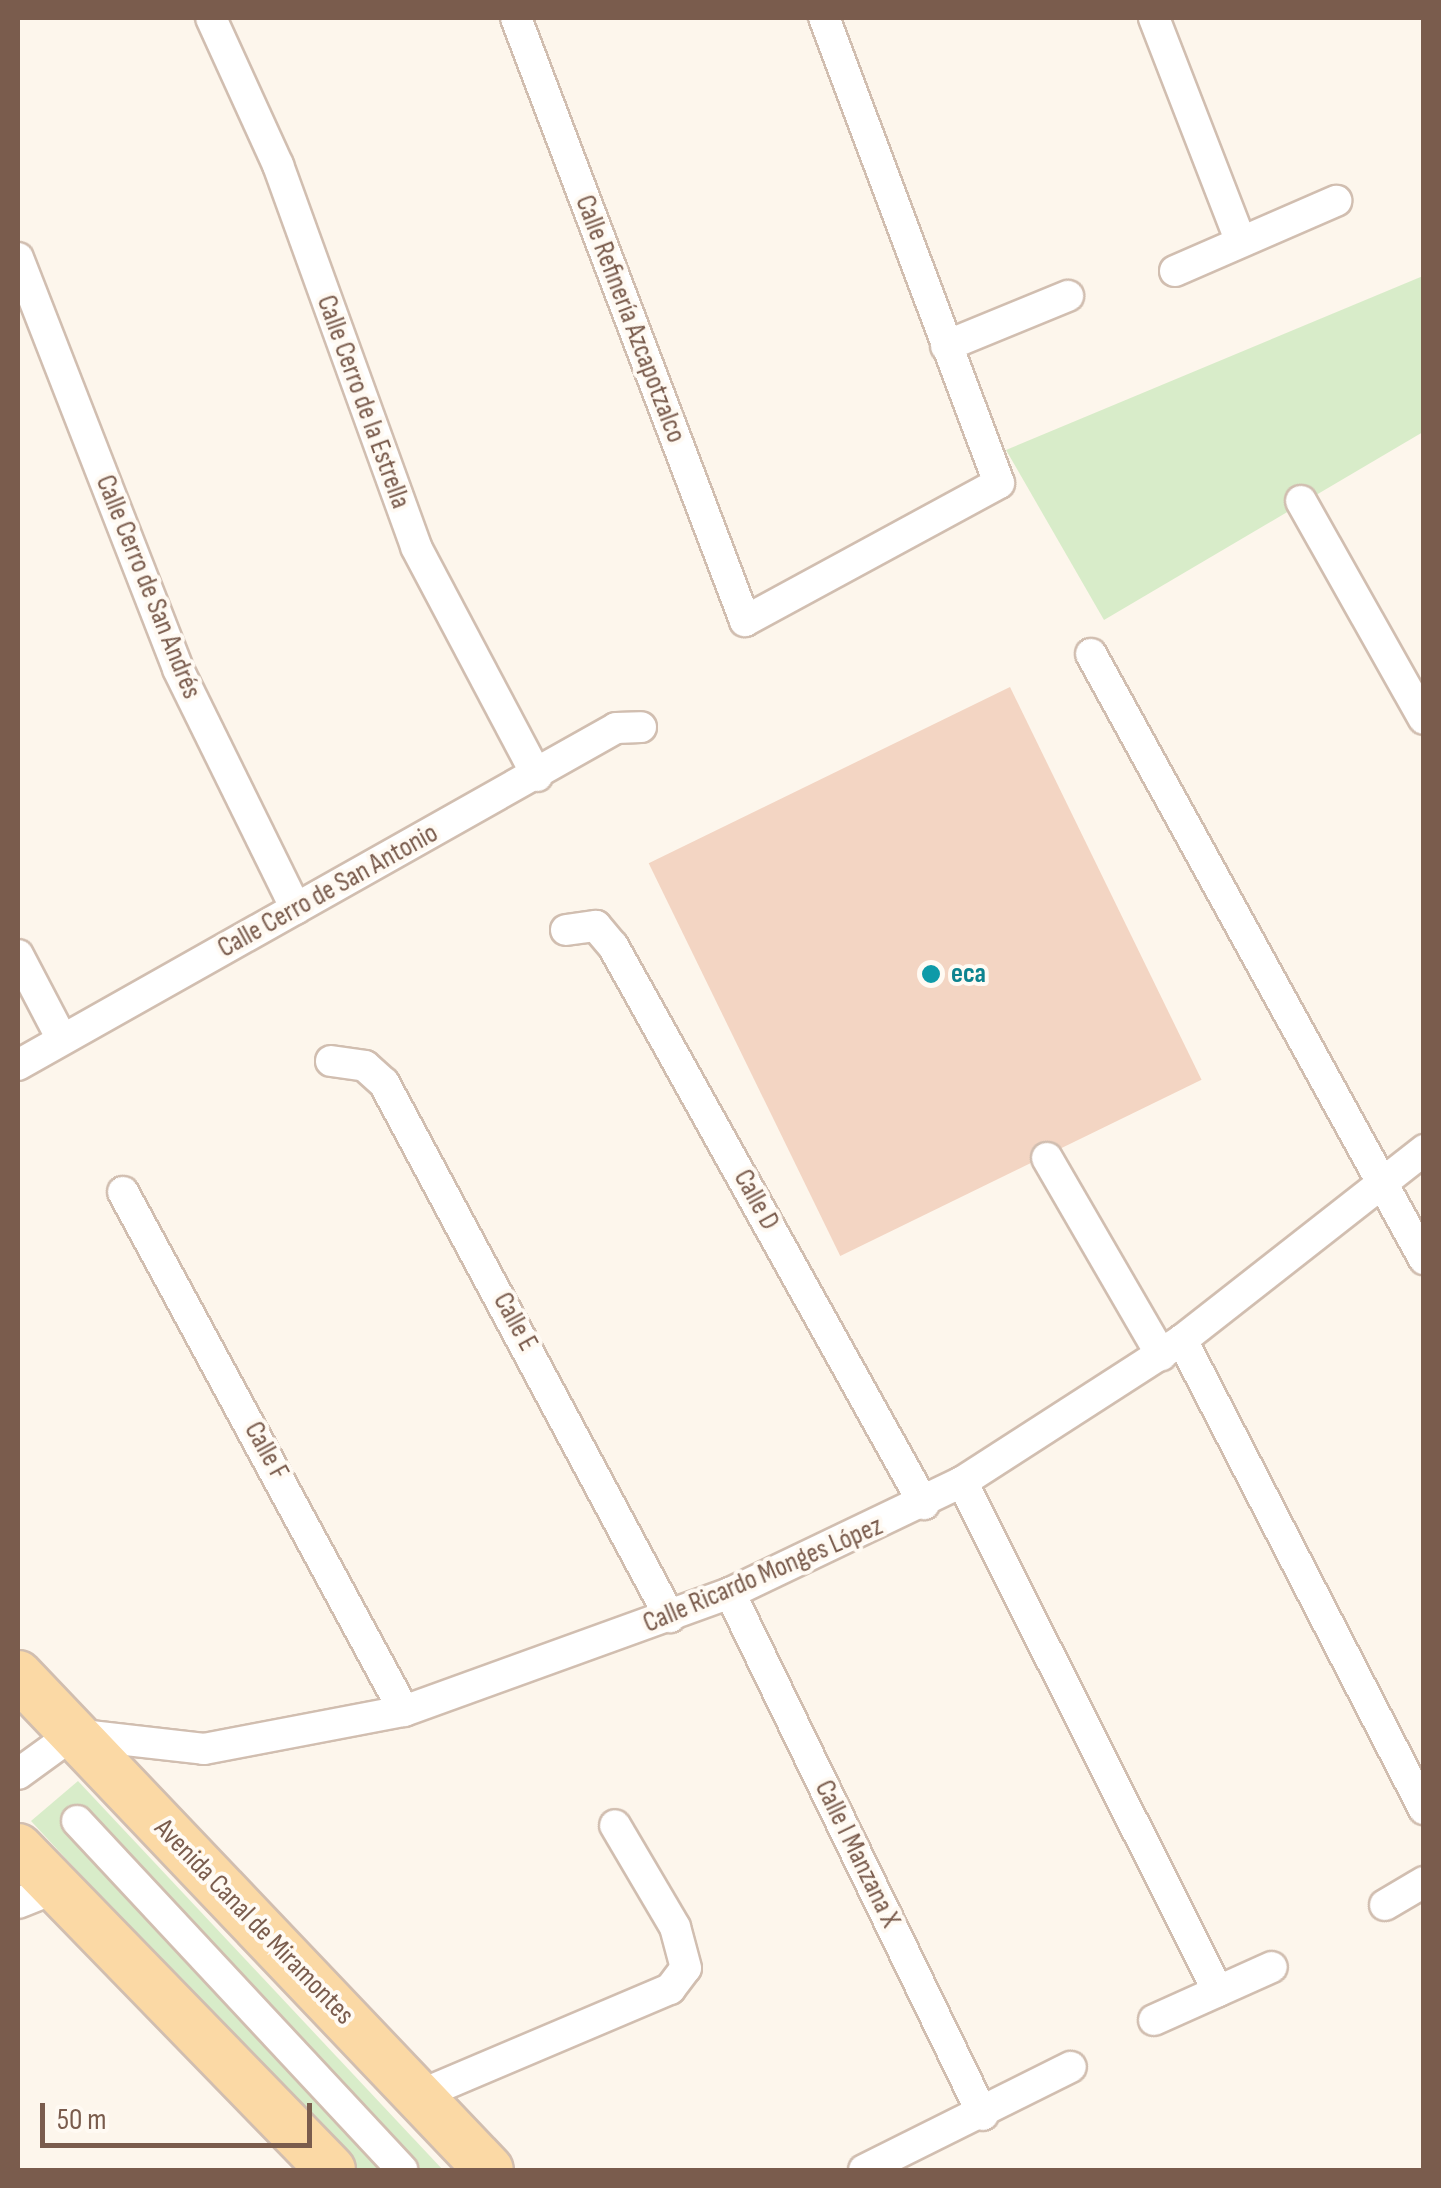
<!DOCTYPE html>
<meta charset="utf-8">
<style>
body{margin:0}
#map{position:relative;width:1441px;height:2188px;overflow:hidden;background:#fdf6ec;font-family:"Sofia Sans Condensed",sans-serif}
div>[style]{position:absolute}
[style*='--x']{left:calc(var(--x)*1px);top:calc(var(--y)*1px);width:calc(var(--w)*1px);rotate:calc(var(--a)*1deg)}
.green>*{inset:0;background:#d8ecc9}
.building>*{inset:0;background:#f3d5c3;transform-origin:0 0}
.roads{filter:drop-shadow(2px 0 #d1beb0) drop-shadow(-2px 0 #d1beb0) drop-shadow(0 2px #d1beb0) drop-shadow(0 -2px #d1beb0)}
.street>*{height:30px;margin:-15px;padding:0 15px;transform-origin:15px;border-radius:15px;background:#fff}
.primary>*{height:48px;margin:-24px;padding:0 24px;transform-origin:24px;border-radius:24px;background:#fbd9a5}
.dots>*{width:28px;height:28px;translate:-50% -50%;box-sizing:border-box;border:5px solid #fffaf3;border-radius:50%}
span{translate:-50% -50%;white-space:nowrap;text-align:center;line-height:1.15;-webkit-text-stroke:8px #fffaf3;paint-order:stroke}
.street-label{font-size:28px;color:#7a5c4d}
.culture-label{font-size:28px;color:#0d838f;font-weight:700}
.left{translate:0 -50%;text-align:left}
.frame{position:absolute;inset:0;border:20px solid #7a5c4d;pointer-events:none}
.scale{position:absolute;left:40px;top:2103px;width:272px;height:45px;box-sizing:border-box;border:5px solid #7a5c4d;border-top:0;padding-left:12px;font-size:30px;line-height:35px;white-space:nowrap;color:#7a5c4d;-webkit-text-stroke:8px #fffaf3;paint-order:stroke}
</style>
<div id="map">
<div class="green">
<div style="clip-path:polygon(1423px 276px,1423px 432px,1104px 620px,1006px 450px)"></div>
<div style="clip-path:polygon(78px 1781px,443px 2170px,354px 2170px,31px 1821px)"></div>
</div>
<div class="building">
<div style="left:1010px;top:687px;width:437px;height:402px;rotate:64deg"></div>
</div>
<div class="roads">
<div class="street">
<div style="--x:211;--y:18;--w:162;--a:65.5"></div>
<div style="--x:278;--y:165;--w:406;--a:70.1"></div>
<div style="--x:416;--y:547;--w:259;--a:62.1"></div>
<div style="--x:516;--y:18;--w:645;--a:69.2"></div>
<div style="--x:745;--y:621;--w:289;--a:-28.5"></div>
<div style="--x:999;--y:483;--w:497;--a:-110.6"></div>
<div style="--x:1154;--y:18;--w:240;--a:68.8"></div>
<div style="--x:18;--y:258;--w:441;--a:68.7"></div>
<div style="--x:178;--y:669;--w:267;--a:63.8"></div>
<div style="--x:1175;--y:271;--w:176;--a:-23.5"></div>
<div style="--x:946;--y:346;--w:132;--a:-22.3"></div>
<div style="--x:1301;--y:501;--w:250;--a:60.6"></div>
<div style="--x:1091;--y:654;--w:691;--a:61.17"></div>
<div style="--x:566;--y:930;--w:30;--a:-8"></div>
<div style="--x:596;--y:926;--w:26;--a:50"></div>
<div style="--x:613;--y:946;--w:639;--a:60.87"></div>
<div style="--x:18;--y:955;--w:95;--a:62.4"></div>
<div style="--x:331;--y:1061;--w:34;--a:8"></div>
<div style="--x:365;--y:1066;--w:25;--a:42"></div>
<div style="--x:384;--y:1083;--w:606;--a:61.83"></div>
<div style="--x:18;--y:1065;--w:686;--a:-29.4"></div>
<div style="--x:616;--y:728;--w:25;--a:-2"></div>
<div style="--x:1047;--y:1158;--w:228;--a:59.9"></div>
<div style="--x:123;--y:1192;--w:590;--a:61.57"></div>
<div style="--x:1182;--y:1340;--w:528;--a:62.71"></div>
<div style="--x:962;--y:1482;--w:570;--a:63.3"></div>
<div style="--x:730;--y:1593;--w:580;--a:64.14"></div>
<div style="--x:18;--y:1774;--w:68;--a:-36"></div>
<div style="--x:73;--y:1734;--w:132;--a:6.5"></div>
<div style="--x:204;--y:1749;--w:204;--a:-10.8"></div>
<div style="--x:404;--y:1711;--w:347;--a:-19.9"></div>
<div style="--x:730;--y:1593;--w:257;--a:-25.6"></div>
<div style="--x:962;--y:1482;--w:262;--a:-32.8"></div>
<div style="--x:1182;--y:1340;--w:308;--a:-38.1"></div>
<div style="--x:77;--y:1821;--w:477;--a:47"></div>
<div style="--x:18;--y:1903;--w:43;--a:-21.8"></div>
<div style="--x:1385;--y:1905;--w:45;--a:-30.5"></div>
<div style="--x:1154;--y:2020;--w:129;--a:-24.2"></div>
<div style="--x:420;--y:2095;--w:272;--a:-23"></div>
<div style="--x:670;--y:1989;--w:26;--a:-53"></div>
<div style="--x:686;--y:1968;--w:42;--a:-105"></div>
<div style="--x:675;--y:1927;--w:118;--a:-120.5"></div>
<div style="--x:864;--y:2170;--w:231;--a:-26.5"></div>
</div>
<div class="primary">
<div style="--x:18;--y:1675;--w:683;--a:46.42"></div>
<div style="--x:18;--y:1848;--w:449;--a:45.8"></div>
</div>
</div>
<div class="dots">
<div style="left:931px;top:974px;background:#0f9aa8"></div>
</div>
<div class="street-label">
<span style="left:630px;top:319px;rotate:69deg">Calle Refinería Azcapotzalco</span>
<span style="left:363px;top:402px;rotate:70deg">Calle Cerro de la Estrella</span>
<span style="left:148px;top:587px;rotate:68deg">Calle Cerro de San Andrés</span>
<span style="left:328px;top:891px;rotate:-29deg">Calle Cerro de San Antonio</span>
<span style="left:756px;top:1200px;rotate:61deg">Calle D</span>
<span style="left:515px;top:1322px;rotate:61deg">Calle E</span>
<span style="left:266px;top:1451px;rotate:61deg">Calle F</span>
<span style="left:763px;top:1575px;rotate:-23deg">Calle Ricardo Monges López</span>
<span style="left:857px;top:1854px;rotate:64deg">Calle I Manzana X</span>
<span style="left:254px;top:1922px;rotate:46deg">Avenida Canal de Miramontes</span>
</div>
<div class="culture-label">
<span class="left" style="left:951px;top:974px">eca</span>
</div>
<div class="frame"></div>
<div class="scale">50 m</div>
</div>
